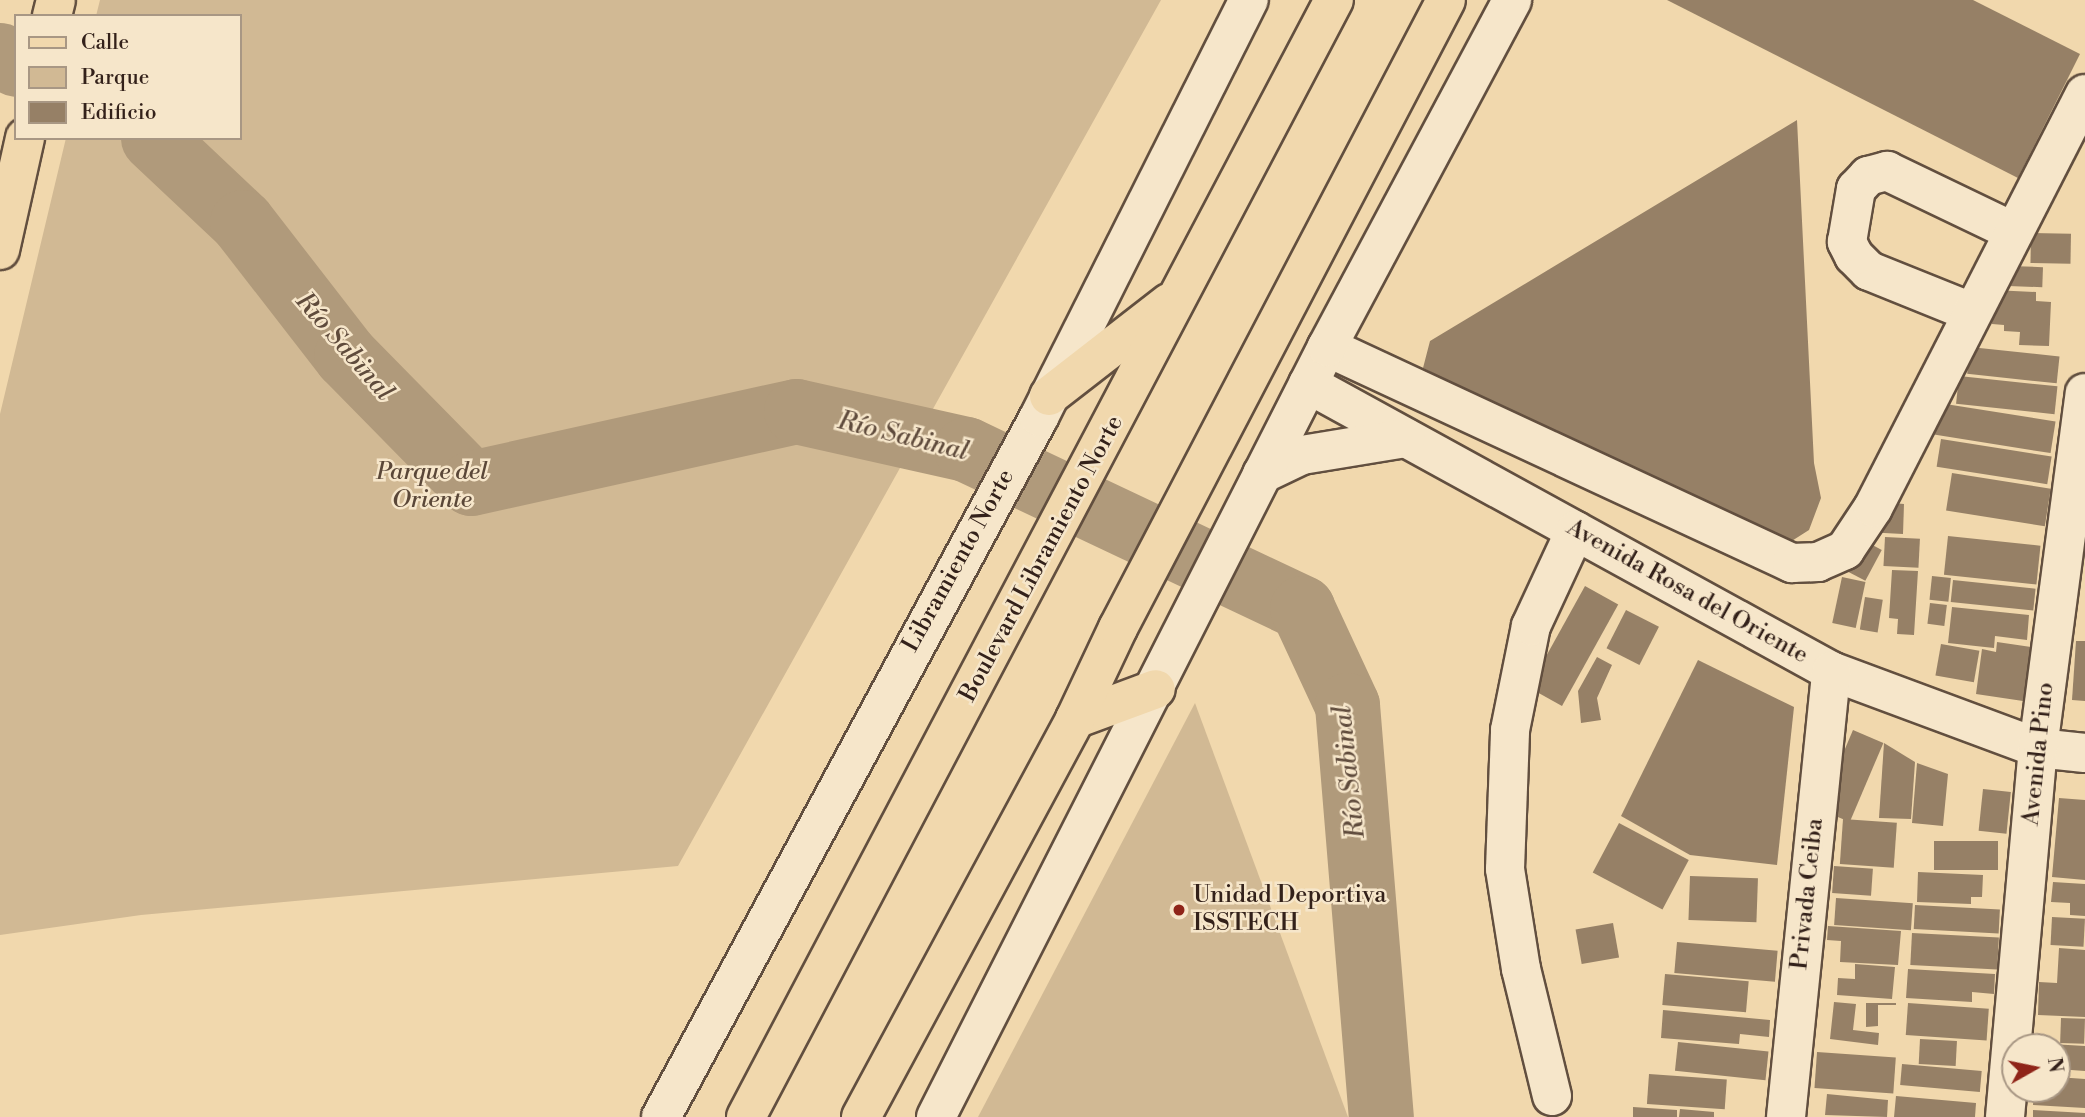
<!DOCTYPE html>
<meta charset="utf-8">
<style>
body{margin:0}
#map{position:relative;width:2085px;height:1117px;overflow:hidden;background:#f1d8ad;font-family:"Libre Bodoni",serif}
div>[style]{position:absolute}
[style*='--x']{left:calc(var(--x)*1px);top:calc(var(--y)*1px);width:calc(var(--w)*1px);rotate:calc(var(--a)*1deg)}
.green>*{inset:0;background:#d1b994}
.river>*{height:65px;margin:-32.5px;padding:0 32.5px;transform-origin:32.5px;border-radius:32.5px;background:#b09a7b}
.building>*{inset:0;background:#968066;transform-origin:0 0}
.roads{filter:drop-shadow(2px 0 #624f3f) drop-shadow(-2px 0 #624f3f) drop-shadow(0 2px #624f3f) drop-shadow(0 -2px #624f3f)}
.minor>*{height:38px;margin:-19px;padding:0 19px;transform-origin:19px;border-radius:19px;background:#f6e6ca}
.major>*{height:38px;margin:-19px;padding:0 19px;transform-origin:19px;border-radius:19px;background:#f1d8ad}
.highway>*{height:38px;margin:-19px;padding:0 19px;transform-origin:19px;border-radius:19px;background:#f1d8ad}
.dots>*{width:19px;height:19px;translate:-50% -50%;box-sizing:border-box;border:4px solid #f6e6ca;border-radius:50%}
span{translate:-50% -50%;white-space:nowrap;text-align:center;line-height:1.15;-webkit-text-stroke:5px #f6e6ca;paint-order:stroke}
.park-label{font-size:24px;color:#5a4738;font-style:italic}
.street-label{font-size:24px;color:#33211a}
.poi-label{font-size:24px;color:#33211a}
.left{translate:0 -50%;text-align:left}
.water-label{font-size:26px;color:#5f4b3c;font-style:italic}
.legend{position:absolute;left:14px;top:14px;width:228px;height:126px;box-sizing:border-box;background:#f6e6ca;border:2px solid #a89784;margin:0;padding:9px 12px;list-style:none;font-size:21px;color:#33211a}
.legend li{display:flex;align-items:center;gap:14px;height:35px}
.legend b{width:35px;border:2px solid #a89784}
.north{position:absolute;left:2001px;top:1033px;width:70px;height:70px;box-sizing:border-box;background:#f6e6ca;border:2px solid #a89784;border-radius:50%;rotate:81deg;font-size:19px;font-weight:700;line-height:28px;text-align:center;color:#33211a}
.north::after{content:'';display:block;margin:auto;width:24px;height:32px;background:#8f2418;clip-path:polygon(50% 0,100% 100%,50% 72%,0 100%)}
</style>
<div id="map">
<div class="green">
<div style="clip-path:polygon(100px 0,1161px 0,678px 866px,141px 915px,0 935px,0 414px,66px 138px,240px 138px,240px 16px,96px 16px)"></div>
<div style="clip-path:polygon(1195px 703px,1348px 1117px,978px 1117px)"></div>
</div>
<div class="river">
<div style="--x:0;--y:55;--w:18;--a:29"></div>
<div style="--x:153;--y:138;--w:122;--a:43.3"></div>
<div style="--x:242;--y:222;--w:170;--a:52.2"></div>
<div style="--x:346;--y:356;--w:178;--a:45.5"></div>
<div style="--x:471;--y:483;--w:333;--a:-12.5"></div>
<div style="--x:796;--y:411;--w:174;--a:12.6"></div>
<div style="--x:966;--y:449;--w:372;--a:25.3"></div>
<div style="--x:1302;--y:608;--w:107;--a:65.1"></div>
<div style="--x:1347;--y:705;--w:413;--a:85.3"></div>
</div>
<div class="building">
<div style="clip-path:polygon(1667px 0,1973px 0,2080px 54px,2018px 178px)"></div>
<div style="clip-path:polygon(1797px 120px,1814px 463px,1821px 498px,1809px 530px,1787px 544px,1734px 530px,1729px 510px,1711px 517px,1423px 368px,1430px 341px)"></div>
<div style="left:2031px;top:233px;width:40px;height:30px;rotate:1deg"></div>
<div style="left:2009px;top:266px;width:34px;height:20px;rotate:2deg"></div>
<div style="clip-path:polygon(1993px 290px,2036px 292px,2036px 301px,2051px 302px,2049px 346px,2019px 345px,2020px 332px,2004px 331px,2004px 325px,1992px 324px)"></div>
<div style="left:1970px;top:347px;width:90px;height:27px;rotate:6deg"></div>
<div style="left:1959px;top:376px;width:99px;height:28px;rotate:6deg"></div>
<div style="left:1939px;top:403px;width:118px;height:32px;rotate:9deg"></div>
<div style="left:1941px;top:439px;width:112px;height:28px;rotate:9deg"></div>
<div style="left:1952px;top:473px;width:100px;height:38px;rotate:9deg"></div>
<div style="clip-path:polygon(1881px 502px,1904px 504px,1903px 534px,1865px 532px)"></div>
<div style="left:1948px;top:536px;width:93px;height:39px;rotate:6deg"></div>
<div style="left:1885px;top:537px;width:35px;height:29px;rotate:3deg"></div>
<div style="left:1865px;top:541px;width:19px;height:35px;rotate:28deg"></div>
<div style="clip-path:polygon(1892px 570px,1918px 571px,1914px 635px,1897px 634px,1898px 619px,1889px 618px)"></div>
<div style="left:1932px;top:576px;width:19px;height:24px;rotate:6deg"></div>
<div style="left:1842px;top:577px;width:24px;height:47px;rotate:12deg"></div>
<div style="left:1953px;top:580px;width:83px;height:22px;rotate:6deg"></div>
<div style="left:1585px;top:586px;width:38px;height:116px;rotate:29deg"></div>
<div style="left:1865px;top:597px;width:18px;height:33px;rotate:9deg"></div>
<div style="left:1930px;top:603px;width:17px;height:21px;rotate:7deg"></div>
<div style="clip-path:polygon(1952px 607px,2029px 615px,2027px 640px,1995px 636px,1994px 648px,1948px 643px)"></div>
<div style="left:1626px;top:610px;width:37px;height:43px;rotate:27deg"></div>
<div style="clip-path:polygon(2076px 641px,2085px 641px,2085px 701px,2072px 700px)"></div>
<div style="clip-path:polygon(1997px 642px,2031px 647px,2023px 701px,1976px 694px,1982px 649px,1996px 652px)"></div>
<div style="left:1941px;top:644px;width:39px;height:32px;rotate:10deg"></div>
<div style="clip-path:polygon(1597px 657px,1612px 665px,1597px 698px,1601px 720px,1581px 723px,1578px 691px)"></div>
<div style="clip-path:polygon(1698px 660px,1794px 707px,1777px 865px,1690px 855px,1621px 816px)"></div>
<div style="left:1853px;top:730px;width:33px;height:86px;rotate:23deg"></div>
<div style="clip-path:polygon(1884px 743px,1915px 762px,1911px 819px,1879px 818px)"></div>
<div style="clip-path:polygon(1917px 763px,1948px 774px,1943px 826px,1912px 823px)"></div>
<div style="left:1983px;top:789px;width:28px;height:42px;rotate:6deg"></div>
<div style="clip-path:polygon(2059px 798px,2085px 800px,2085px 880px,2052px 877px)"></div>
<div style="left:1843px;top:819px;width:54px;height:45px;rotate:4deg"></div>
<div style="left:1619px;top:823px;width:79px;height:56px;rotate:28deg"></div>
<div style="left:1998px;top:841px;width:29px;height:64px;rotate:90deg"></div>
<div style="left:1834px;top:866px;width:39px;height:27px;rotate:4deg"></div>
<div style="clip-path:polygon(1918px 872px,1983px 875px,1982px 897px,1971px 897px,1971px 904px,1917px 902px)"></div>
<div style="left:1690px;top:876px;width:68px;height:44px;rotate:2deg"></div>
<div style="clip-path:polygon(2053px 882px,2085px 884px,2085px 916px,2070px 915px,2070px 903px,2051px 902px)"></div>
<div style="left:1836px;top:898px;width:77px;height:27px;rotate:4deg"></div>
<div style="left:1915px;top:905px;width:85px;height:24px;rotate:3deg"></div>
<div style="left:2052px;top:917px;width:33px;height:28px;rotate:3deg"></div>
<div style="left:1613px;top:923px;width:35px;height:38px;rotate:80deg"></div>
<div style="clip-path:polygon(1828px 926px,1901px 931px,1898px 965px,1840px 962px,1841px 941px,1827px 940px)"></div>
<div style="left:1912px;top:933px;width:87px;height:32px;rotate:3deg"></div>
<div style="left:1677px;top:942px;width:101px;height:31px;rotate:5deg"></div>
<div style="clip-path:polygon(2059px 948px,2085px 950px,2085px 1017px,2038px 1015px,2039px 982px,2057px 983px)"></div>
<div style="clip-path:polygon(1855px 964px,1895px 967px,1892px 999px,1837px 995px,1838px 978px,1855px 979px)"></div>
<div style="clip-path:polygon(1908px 969px,1995px 974px,1994px 994px,1972px 992px,1972px 1002px,1906px 998px)"></div>
<div style="left:1665px;top:974px;width:84px;height:31px;rotate:5deg"></div>
<div style="clip-path:polygon(1834px 1002px,1856px 1004px,1853px 1030px,1879px 1033px,1878px 1045px,1830px 1039px)"></div>
<div style="clip-path:polygon(1866px 1003px,1896px 1003px,1896px 1005px,1878px 1005px,1878px 1026px,1866px 1027px)"></div>
<div style="left:1908px;top:1003px;width:81px;height:32px;rotate:4deg"></div>
<div style="clip-path:polygon(1663px 1010px,1770px 1020px,1769px 1037px,1740px 1034px,1739px 1044px,1661px 1038px)"></div>
<div style="left:2061px;top:1018px;width:24px;height:25px;rotate:2deg"></div>
<div style="left:1920px;top:1039px;width:37px;height:25px;rotate:3deg"></div>
<div style="left:1678px;top:1042px;width:91px;height:29px;rotate:6deg"></div>
<div style="clip-path:polygon(2034px 1043px,2085px 1046px,2085px 1071px,2057px 1069px,2057px 1047px,2034px 1047px)"></div>
<div style="left:1817px;top:1052px;width:79px;height:36px;rotate:4deg"></div>
<div style="left:1902px;top:1064px;width:80px;height:21px;rotate:5deg"></div>
<div style="left:1649px;top:1074px;width:78px;height:30px;rotate:4deg"></div>
<div style="clip-path:polygon(2057px 1077px,2085px 1079px,2085px 1108px,2033px 1105px,2034px 1089px,2057px 1089px)"></div>
<div style="clip-path:polygon(1827px 1094px,1888px 1100px,1887px 1117px,1825px 1115px)"></div>
<div style="clip-path:polygon(1896px 1096px,1976px 1103px,1975px 1117px,1894px 1117px)"></div>
<div style="clip-path:polygon(1633px 1107px,1677px 1110px,1677px 1117px,1633px 1117px)"></div>
<div style="clip-path:polygon(1680px 1109px,1714px 1112px,1714px 1117px,1679px 1117px)"></div>
<div style="clip-path:polygon(2033px 1110px,2085px 1113px,2085px 1117px,2033px 1117px)"></div>
</div>
<div class="roads">
<div class="minor">
<div style="--x:1971;--y:312;--w:110;--a:-158.1"></div>
<div style="--x:1869;--y:271;--w:21;--a:-135"></div>
<div style="--x:1854;--y:256;--w:16;--a:-117"></div>
<div style="--x:1847;--y:242;--w:54;--a:-80.4"></div>
<div style="--x:1856;--y:189;--w:18;--a:-47"></div>
<div style="--x:1868;--y:176;--w:20;--a:-15"></div>
<div style="--x:1887;--y:171;--w:139;--a:25.6"></div>
<div style="--x:1327;--y:347;--w:513;--a:24.92"></div>
<div style="--x:1792;--y:563;--w:26;--a:-2"></div>
<div style="--x:1818;--y:562;--w:30;--a:-24"></div>
<div style="--x:1845;--y:550;--w:50;--a:-56.3"></div>
<div style="--x:1873;--y:508;--w:465;--a:-62.9"></div>
<div style="--x:1308;--y:384;--w:597;--a:28.76"></div>
<div style="--x:1831;--y:671;--w:221;--a:20.4"></div>
<div style="--x:2038;--y:748;--w:47;--a:6.1"></div>
<div style="--x:1262;--y:474;--w:44;--a:-25.4"></div>
<div style="--x:1302;--y:455;--w:105;--a:-9.3"></div>
<div style="--x:1552;--y:1096;--w:131;--a:-103.7"></div>
<div style="--x:1521;--y:969;--w:101;--a:-99.1"></div>
<div style="--x:1505;--y:869;--w:139;--a:-87.9"></div>
<div style="--x:1510;--y:730;--w:106;--a:-78.6"></div>
<div style="--x:1531;--y:626;--w:105;--a:-65.1"></div>
<div style="--x:661;--y:1117;--w:796;--a:-61.63"></div>
<div style="--x:1039;--y:417;--w:467;--a:-63.3"></div>
<div style="--x:936;--y:1117;--w:864;--a:-63.08"></div>
<div style="--x:1327;--y:347;--w:393;--a:-61.9"></div>
<div style="--x:1786;--y:1117;--w:448;--a:-84.2"></div>
<div style="--x:2005;--y:1117;--w:370;--a:-84.9"></div>
<div style="--x:2038;--y:748;--w:358;--a:-82.5"></div>
</div>
<div class="major">
<div style="--x:52;--y:16;--w:16;--a:-76"></div>
<div style="--x:0;--y:250;--w:115;--a:-77.4"></div>
</div>
<div class="highway">
<div style="--x:1049;--y:396;--w:152;--a:-37.8"></div>
<div style="--x:1075;--y:719;--w:86;--a:-20.3"></div>
<div style="--x:746;--y:1117;--w:1262;--a:-62.24"></div>
<div style="--x:861;--y:1117;--w:452;--a:-61.7"></div>
<div style="--x:1075;--y:719;--w:101;--a:-64.7"></div>
<div style="--x:1118;--y:628;--w:708;--a:-62.42"></div>
</div>
</div>
<div class="dots">
<div style="left:1179px;top:910px;background:#8f2418"></div>
</div>
<div class="park-label">
<span style="left:432px;top:487px">Parque del<br>Oriente</span>
</div>
<div class="street-label">
<span style="left:1042px;top:559px;rotate:-62deg">Boulevard Libramiento Norte</span>
<span style="left:959px;top:561px;rotate:-61deg">Libramiento Norte</span>
<span style="left:1687px;top:592px;rotate:29deg">Avenida Rosa del Oriente</span>
<span style="left:2039px;top:754px;rotate:-84deg">Avenida Pino</span>
<span style="left:1808px;top:894px;rotate:-84deg">Privada Ceiba</span>
</div>
<div class="poi-label">
<span class="left" style="left:1193px;top:910px">Unidad Deportiva<br>ISSTECH</span>
</div>
<div class="water-label">
<span style="left:344px;top:347px;rotate:49deg">Río Sabinal</span>
<span style="left:903px;top:437px;rotate:14deg">Río Sabinal</span>
<span style="left:1350px;top:772px;rotate:-96deg">Río Sabinal</span>
</div>
<ul class="legend">
<li><b style="height:9px;background:#f1d8ad"></b>Calle</li>
<li><b style="height:19px;background:#d1b994"></b>Parque</li>
<li><b style="height:19px;background:#968066"></b>Edificio</li>
</ul>
<div class="north">N</div>
</div>
